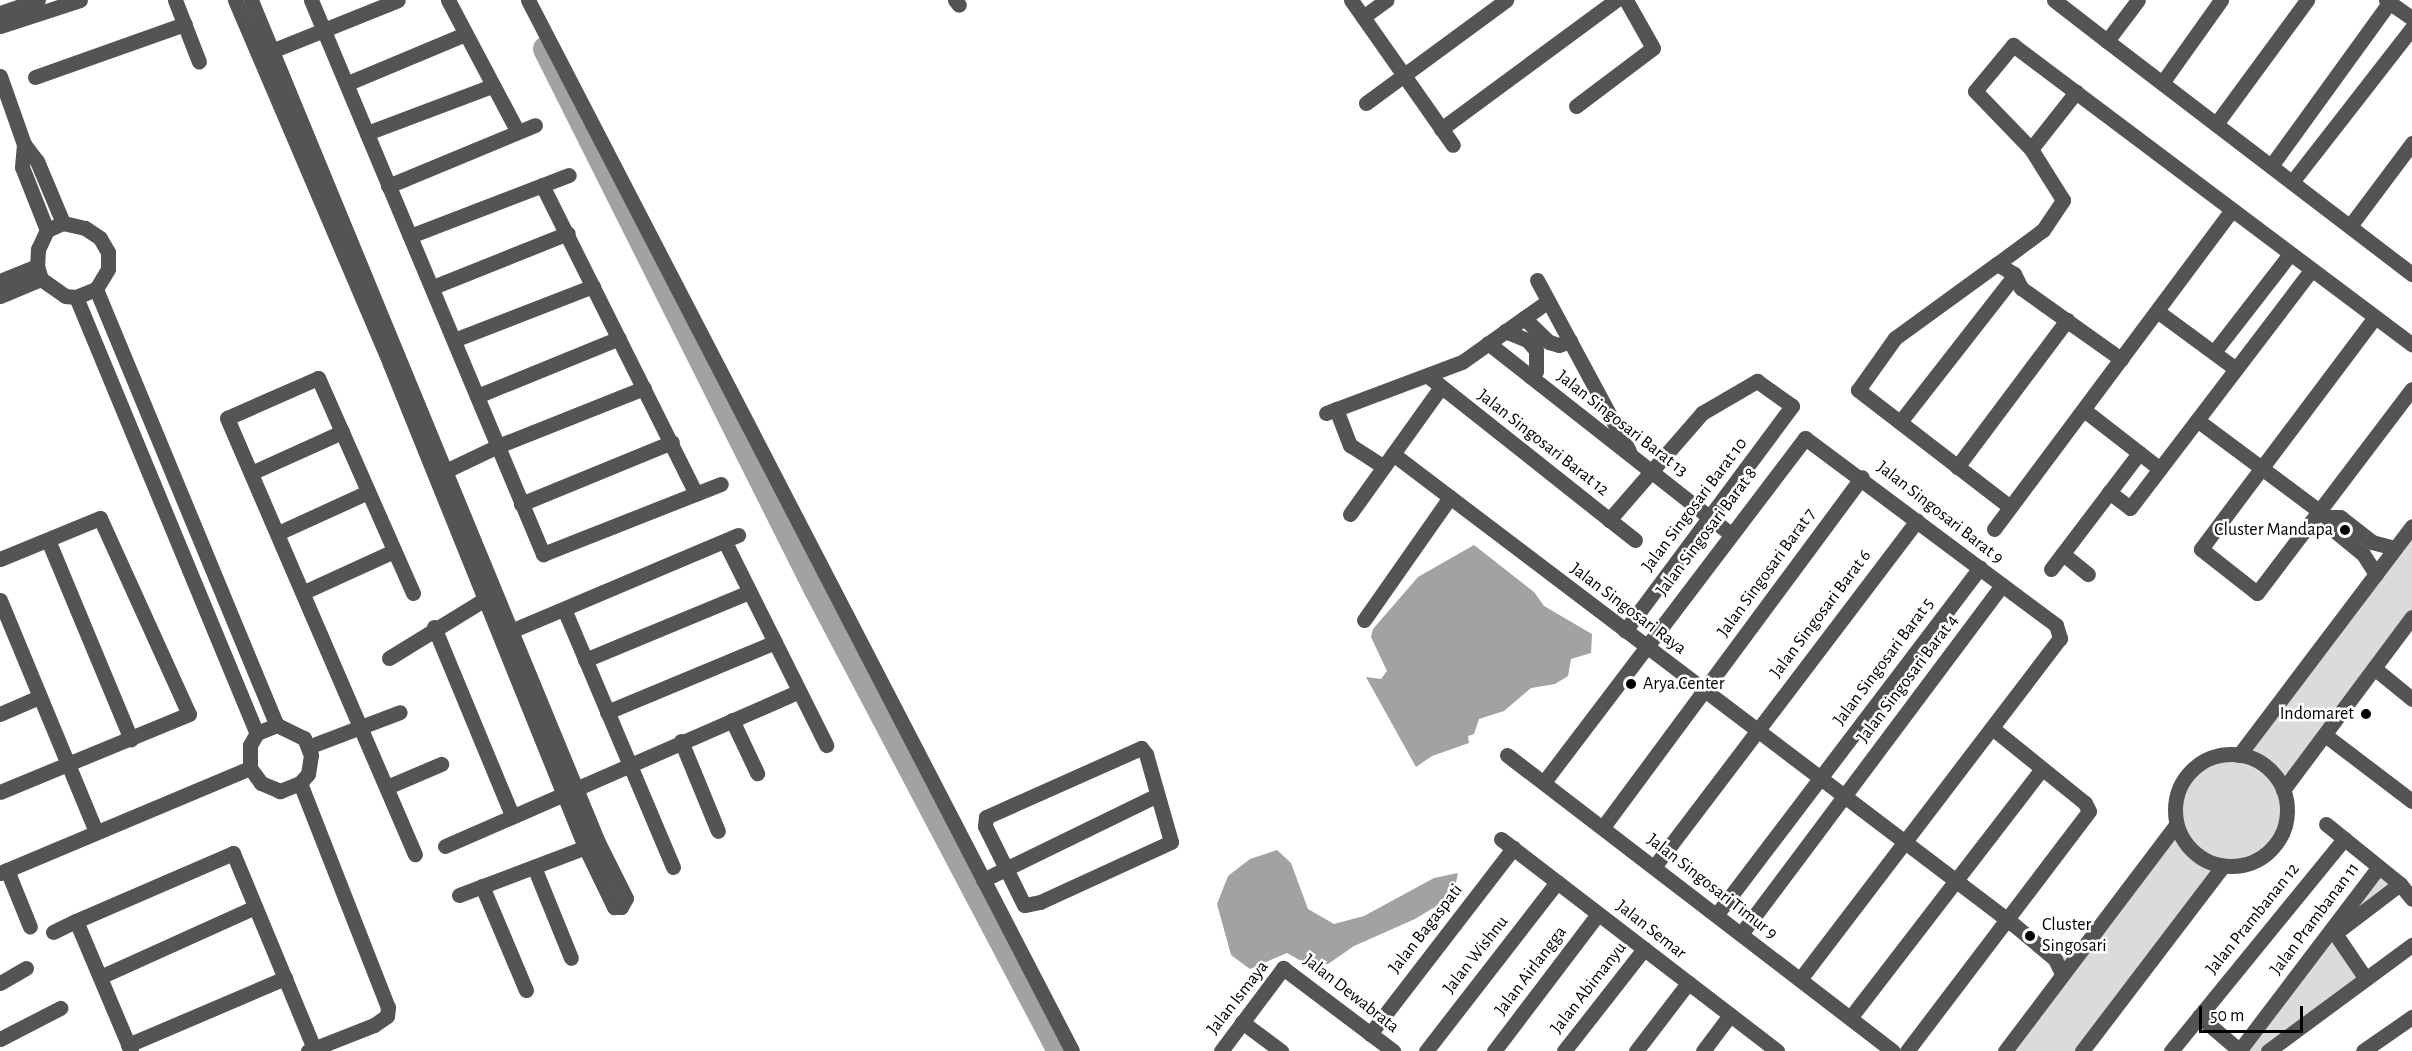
<!DOCTYPE html>
<style>
body{margin:0}
#map{position:relative;width:2412px;height:1051px;overflow:hidden;background:#fff;font-family:"Alegreya Sans",sans-serif}
div>[style]{position:absolute}
[style*='--x']{left:calc(var(--x)*1px);top:calc(var(--y)*1px);width:calc(var(--w)*1px);rotate:calc(var(--a)*1deg)}
.green>*{inset:0;background:#dbdbdb}
.water>*{inset:0;background:#a2a2a2}
.river>*{height:26px;margin:-13px;padding:0 13px;transform-origin:13px;border-radius:13px;background:#a2a2a2}
.minor>*{height:15px;margin:-7.5px;padding:0 7.5px;transform-origin:7.5px;border-radius:7.5px;background:#545454}
.minor>.ring{margin:-7.5px;padding:0;box-sizing:content-box;background:none;border:15px solid #545454;border-radius:50%}
.dots>*{width:16px;height:16px;translate:-50% -50%;box-sizing:border-box;border:3px solid #fff;border-radius:50%}
span{translate:-50% -50%;white-space:nowrap;text-align:center;line-height:1.15;-webkit-text-stroke:5px #fff;paint-order:stroke}
.street-label{font-size:18px;color:#000}
.poi-label{font-size:18px;color:#000}
.right{translate:-100% -50%;text-align:right}
.left{translate:0 -50%;text-align:left}
.scale{position:absolute;left:2199px;top:1006px;width:104px;height:27px;box-sizing:border-box;border:3px solid #000;border-top:0;padding-left:8px;font-size:18px;line-height:21px;white-space:nowrap;color:#000;-webkit-text-stroke:4px #fff;paint-order:stroke}
</style>
<div id="map">
<div class="green">
<div style="clip-path:polygon(553px 65px,1072px 1051px,1060px 1051px,1007px 954px,774px 504px)"></div>
<div style="clip-path:polygon(2412px 526px,2412px 617px,2283px 790px,2286px 821px,2278px 841px,2254px 862px,2223px 866px,2082px 1051px,2005px 1051px,2062px 974px,2058px 955px,2074px 958px,2176px 825px,2177px 792px,2189px 773px,2217px 756px,2239px 754px)"></div>
<div style="clip-path:polygon(2378px 868px,2400px 884px,2336px 932px,2366px 979px,2268px 1051px,2239px 1051px)"></div>
</div>
<div class="water">
<div style="clip-path:polygon(1474px 545px,1534px 592px,1544px 606px,1592px 634px,1591px 653px,1571px 659px,1568px 676px,1555px 684px,1531px 688px,1504px 711px,1479px 719px,1474px 734px,1468px 736px,1469px 743px,1432px 756px,1416px 767px,1366px 677px,1381px 679px,1387px 671px,1371px 637px,1373px 629px,1418px 577px)"></div>
<div style="clip-path:polygon(1277px 850px,1291px 863px,1308px 909px,1334px 924px,1364px 916px,1434px 878px,1458px 873px,1453px 896px,1415px 919px,1354px 946px,1328px 964px,1310px 966px,1287px 953px,1250px 969px,1231px 955px,1217px 904px,1228px 876px,1250px 859px)"></div>
</div>
<div class="river">
<div style="--x:546;--y:49;--w:603;--a:63.39"></div>
<div style="--x:816;--y:588;--w:523;--a:62.21"></div>
</div>
<div class="minor">
<div style="--x:175;--y:0;--w:66;--a:68.8"></div>
<div style="--x:235;--y:0;--w:396;--a:66.9"></div>
<div style="--x:390;--y:364;--w:521;--a:68.01"></div>
<div style="--x:585;--y:847;--w:67;--a:64.2"></div>
<div style="--x:614;--y:907;--w:7;--a:0"></div>
<div style="--x:621;--y:907;--w:10;--a:-61"></div>
<div style="--x:626;--y:898;--w:63;--a:-116.6"></div>
<div style="--x:598;--y:842;--w:911;--a:-112.4"></div>
<div style="--x:311;--y:0;--w:601;--a:67.28"></div>
<div style="--x:543;--y:554;--w:191;--a:-21.5"></div>
<div style="--x:448;--y:0;--w:149;--a:62.1"></div>
<div style="--x:528;--y:0;--w:1183;--a:62.63"></div>
<div style="--x:955;--y:0;--w:6;--a:51"></div>
<div style="--x:1351;--y:0;--w:177;--a:54.9"></div>
<div style="--x:2054;--y:0;--w:67;--a:37.7"></div>
<div style="--x:2107;--y:41;--w:51;--a:-52.9"></div>
<div style="--x:2386;--y:0;--w:32;--a:35"></div>
<div style="--x:0;--y:13;--w:40;--a:-18.9"></div>
<div style="--x:1363;--y:17;--w:29;--a:-36"></div>
<div style="--x:0;--y:26;--w:84;--a:-18"></div>
<div style="--x:2107;--y:41;--w:384;--a:37.4"></div>
<div style="--x:264;--y:54;--w:144;--a:-21.9"></div>
<div style="--x:0;--y:76;--w:72;--a:70.6"></div>
<div style="--x:24;--y:144;--w:21;--a:53"></div>
<div style="--x:37;--y:161;--w:67;--a:67.2"></div>
<div style="--x:35;--y:77;--w:159;--a:-19.5"></div>
<div style="--x:348;--y:83;--w:127;--a:-22.7"></div>
<div style="--x:2162;--y:83;--w:102;--a:-54.6"></div>
<div style="--x:1366;--y:103;--w:174;--a:-36.3"></div>
<div style="--x:1576;--y:106;--w:96;--a:-37"></div>
<div style="--x:1653;--y:48;--w:55;--a:-119.4"></div>
<div style="--x:2216;--y:124;--w:154;--a:-53.7"></div>
<div style="--x:1441;--y:129;--w:217;--a:-36.4"></div>
<div style="--x:367;--y:133;--w:134;--a:-20.6"></div>
<div style="--x:24;--y:144;--w:23;--a:95"></div>
<div style="--x:22;--y:167;--w:68;--a:68.4"></div>
<div style="--x:47;--y:230;--w:21;--a:115"></div>
<div style="--x:38;--y:249;--w:17;--a:93"></div>
<div style="--x:37;--y:266;--w:14;--a:73"></div>
<div style="--x:41;--y:279;--w:29;--a:35"></div>
<div style="--x:65;--y:296;--w:11;--a:5"></div>
<div style="--x:76;--y:297;--w:22;--a:-22"></div>
<div style="--x:96;--y:289;--w:23;--a:-59"></div>
<div style="--x:108;--y:269;--w:17;--a:-90"></div>
<div style="--x:108;--y:252;--w:16;--a:-120"></div>
<div style="--x:100;--y:238;--w:18;--a:-146"></div>
<div style="--x:85;--y:228;--w:23;--a:-167"></div>
<div style="--x:63;--y:223;--w:17;--a:156"></div>
<div style="--x:2032;--y:150;--w:82;--a:-134"></div>
<div style="--x:1975;--y:91;--w:60;--a:-50.4"></div>
<div style="--x:2013;--y:45;--w:499;--a:36.9"></div>
<div style="--x:2271;--y:166;--w:205;--a:-54.1"></div>
<div style="--x:2292;--y:182;--w:195;--a:-52.1"></div>
<div style="--x:542;--y:185;--w:345;--a:63.5"></div>
<div style="--x:388;--y:186;--w:159;--a:-22.5"></div>
<div style="--x:2350;--y:226;--w:104;--a:-53.2"></div>
<div style="--x:410;--y:236;--w:170;--a:-21"></div>
<div style="--x:1997;--y:264;--w:57;--a:-36.5"></div>
<div style="--x:2043;--y:230;--w:36;--a:-56"></div>
<div style="--x:2063;--y:200;--w:60;--a:-122.1"></div>
<div style="--x:2031;--y:149;--w:73;--a:-51.7"></div>
<div style="--x:1537;--y:280;--w:194;--a:61.7"></div>
<div style="--x:0;--y:281;--w:40;--a:-22"></div>
<div style="--x:433;--y:287;--w:145;--a:-21.8"></div>
<div style="--x:96;--y:289;--w:472;--a:67.5"></div>
<div style="--x:277;--y:725;--w:30;--a:26"></div>
<div style="--x:304;--y:738;--w:18;--a:68"></div>
<div style="--x:311;--y:755;--w:19;--a:99"></div>
<div style="--x:308;--y:774;--w:12;--a:132"></div>
<div style="--x:300;--y:783;--w:22;--a:158"></div>
<div style="--x:280;--y:791;--w:21;--a:-157"></div>
<div style="--x:261;--y:783;--w:19;--a:-126"></div>
<div style="--x:250;--y:768;--w:23;--a:-90"></div>
<div style="--x:250;--y:745;--w:14;--a:-60"></div>
<div style="--x:257;--y:733;--w:22;--a:-22"></div>
<div style="--x:0;--y:296;--w:44;--a:-22.5"></div>
<div style="--x:76;--y:297;--w:472;--a:67.5"></div>
<div style="--x:2157;--y:311;--w:98;--a:36.3"></div>
<div style="--x:2375;--y:317;--w:290;--a:126.9"></div>
<div style="--x:2201;--y:549;--w:71;--a:38.2"></div>
<div style="--x:2257;--y:593;--w:256;--a:-52.8"></div>
<div style="--x:1524;--y:318;--w:35;--a:44"></div>
<div style="--x:1549;--y:342;--w:10;--a:17"></div>
<div style="--x:1559;--y:345;--w:12;--a:-20"></div>
<div style="--x:1505;--y:331;--w:24;--a:22"></div>
<div style="--x:1527;--y:340;--w:13;--a:48"></div>
<div style="--x:1536;--y:350;--w:21;--a:90"></div>
<div style="--x:1536;--y:371;--w:8;--a:140"></div>
<div style="--x:454;--y:340;--w:149;--a:-21.2"></div>
<div style="--x:1488;--y:343;--w:309;--a:38.2"></div>
<div style="--x:2214;--y:352;--w:124;--a:-52.2"></div>
<div style="--x:1428;--y:376;--w:264;--a:38.4"></div>
<div style="--x:477;--y:396;--w:153;--a:-22.2"></div>
<div style="--x:1336;--y:409;--w:39;--a:69"></div>
<div style="--x:1350;--y:445;--w:40;--a:32.9"></div>
<div style="--x:2084;--y:410;--w:96;--a:37.8"></div>
<div style="--x:1326;--y:413;--w:145;--a:-20.6"></div>
<div style="--x:1462;--y:362;--w:105;--a:-35.3"></div>
<div style="--x:2197;--y:420;--w:162;--a:36.7"></div>
<div style="--x:1900;--y:422;--w:185;--a:-52"></div>
<div style="--x:1393;--y:454;--w:778;--a:37.16"></div>
<div style="--x:2013;--y:924;--w:55;--a:39.8"></div>
<div style="--x:2055;--y:959;--w:17;--a:65"></div>
<div style="--x:1957;--y:467;--w:184;--a:-53.2"></div>
<div style="--x:251;--y:473;--w:100;--a:-24.3"></div>
<div style="--x:437;--y:475;--w:68;--a:-25.4"></div>
<div style="--x:498;--y:446;--w:157;--a:-21.7"></div>
<div style="--x:2109;--y:492;--w:26;--a:37"></div>
<div style="--x:2130;--y:508;--w:299;--a:-52.7"></div>
<div style="--x:521;--y:504;--w:163;--a:-22.3"></div>
<div style="--x:2010;--y:507;--w:192;--a:-142.4"></div>
<div style="--x:1858;--y:390;--w:64;--a:-54.6"></div>
<div style="--x:1895;--y:338;--w:126;--a:-36"></div>
<div style="--x:1997;--y:264;--w:20;--a:30"></div>
<div style="--x:2014;--y:274;--w:16;--a:63"></div>
<div style="--x:2021;--y:288;--w:123;--a:35.4"></div>
<div style="--x:1350;--y:514;--w:156;--a:-54.4"></div>
<div style="--x:2327;--y:517;--w:13;--a:0"></div>
<div style="--x:2340;--y:517;--w:41;--a:38"></div>
<div style="--x:2372;--y:542;--w:24;--a:15"></div>
<div style="--x:2327;--y:517;--w:12;--a:70"></div>
<div style="--x:2331;--y:528;--w:41;--a:39.1"></div>
<div style="--x:2363;--y:554;--w:24;--a:57"></div>
<div style="--x:1609;--y:520;--w:142;--a:-49"></div>
<div style="--x:1702;--y:413;--w:64;--a:-30.2"></div>
<div style="--x:1757;--y:381;--w:43;--a:35.5"></div>
<div style="--x:1792;--y:406;--w:280;--a:126.6"></div>
<div style="--x:1994;--y:529;--w:398;--a:-53.3"></div>
<div style="--x:278;--y:533;--w:99;--a:-24.5"></div>
<div style="--x:48;--y:540;--w:216;--a:67.4"></div>
<div style="--x:725;--y:542;--w:227;--a:63.5"></div>
<div style="--x:2063;--y:554;--w:32;--a:39"></div>
<div style="--x:0;--y:559;--w:108;--a:-22.3"></div>
<div style="--x:100;--y:518;--w:215;--a:65.6"></div>
<div style="--x:189;--y:714;--w:204;--a:157.6"></div>
<div style="--x:2051;--y:569;--w:146;--a:-52.8"></div>
<div style="--x:304;--y:592;--w:99;--a:-24.5"></div>
<div style="--x:413;--y:593;--w:235;--a:-113.8"></div>
<div style="--x:318;--y:378;--w:99;--a:156.3"></div>
<div style="--x:227;--y:418;--w:475;--a:66.7"></div>
<div style="--x:0;--y:600;--w:251;--a:67.5"></div>
<div style="--x:564;--y:609;--w:280;--a:67.1"></div>
<div style="--x:1364;--y:620;--w:150;--a:-55"></div>
<div style="--x:434;--y:627;--w:204;--a:67.5"></div>
<div style="--x:506;--y:633;--w:252;--a:-22.9"></div>
<div style="--x:389;--y:658;--w:113;--a:-31.6"></div>
<div style="--x:585;--y:660;--w:178;--a:-22.5"></div>
<div style="--x:2374;--y:668;--w:49;--a:39.2"></div>
<div style="--x:607;--y:712;--w:182;--a:-22.6"></div>
<div style="--x:0;--y:714;--w:43;--a:-23.6"></div>
<div style="--x:732;--y:720;--w:59;--a:64.7"></div>
<div style="--x:2325;--y:735;--w:109;--a:37.2"></div>
<div style="--x:681;--y:741;--w:97;--a:67.7"></div>
<div style="--x:308;--y:747;--w:98;--a:-20.8"></div>
<div style="--x:1141;--y:748;--w:8;--a:50"></div>
<div style="--x:1146;--y:754;--w:91;--a:74.1"></div>
<div style="--x:1171;--y:842;--w:144;--a:155.4"></div>
<div style="--x:1040;--y:902;--w:16;--a:169"></div>
<div style="--x:1024;--y:905;--w:88;--a:-116.3"></div>
<div style="--x:985;--y:826;--w:9;--a:-84"></div>
<div style="--x:986;--y:817;--w:170;--a:-24"></div>
<div class="ring" style="left:2175px;top:754px;width:97px;height:97px"></div>
<div style="--x:1507;--y:755;--w:486;--a:37.5"></div>
<div style="--x:2239;--y:755;--w:287;--a:-52.9"></div>
<div style="--x:1544;--y:782;--w:432;--a:-52.8"></div>
<div style="--x:1805;--y:438;--w:313;--a:36.7"></div>
<div style="--x:2056;--y:625;--w:14;--a:73"></div>
<div style="--x:2060;--y:638;--w:429;--a:127.3"></div>
<div style="--x:300;--y:783;--w:241;--a:68.6"></div>
<div style="--x:388;--y:1007;--w:9;--a:96"></div>
<div style="--x:387;--y:1016;--w:16;--a:145"></div>
<div style="--x:374;--y:1025;--w:71;--a:158.5"></div>
<div style="--x:387;--y:787;--w:59;--a:-23.1"></div>
<div style="--x:2283;--y:790;--w:216;--a:-53.3"></div>
<div style="--x:2326;--y:824;--w:95;--a:39"></div>
<div style="--x:2400;--y:884;--w:19;--a:51"></div>
<div style="--x:1603;--y:827;--w:435;--a:-53.5"></div>
<div style="--x:1501;--y:839;--w:348;--a:37.5"></div>
<div style="--x:445;--y:846;--w:386;--a:-23.6"></div>
<div style="--x:534;--y:867;--w:98;--a:67.9"></div>
<div style="--x:1654;--y:867;--w:435;--a:-52.8"></div>
<div style="--x:7;--y:870;--w:61;--a:68"></div>
<div style="--x:0;--y:873;--w:271;--a:-22.8"></div>
<div style="--x:983;--y:880;--w:194;--a:-26"></div>
<div style="--x:482;--y:886;--w:113;--a:67.1"></div>
<div style="--x:459;--y:895;--w:144;--a:-20.7"></div>
<div style="--x:1717;--y:914;--w:435;--a:-52.8"></div>
<div style="--x:2332;--y:929;--w:60;--a:55.8"></div>
<div style="--x:2338;--y:931;--w:78;--a:-37.2"></div>
<div style="--x:53;--y:932;--w:25;--a:-26"></div>
<div style="--x:1741;--y:934;--w:436;--a:-53.2"></div>
<div style="--x:100;--y:977;--w:170;--a:-24.3"></div>
<div style="--x:0;--y:983;--w:30;--a:-30"></div>
<div style="--x:2199;--y:1016;--w:54;--a:40.5"></div>
<div style="--x:1850;--y:1018;--w:314;--a:-52.4"></div>
<div style="--x:1242;--y:1022;--w:49;--a:36.6"></div>
<div style="--x:1370;--y:1034;--w:235;--a:-52.4"></div>
<div style="--x:0;--y:1039;--w:68;--a:-27.3"></div>
<div style="--x:128;--y:1045;--w:171;--a:-23.1"></div>
<div style="--x:131;--y:1051;--w:141;--a:-112.9"></div>
<div style="--x:76;--y:921;--w:171;--a:-23.4"></div>
<div style="--x:233;--y:853;--w:214;--a:67.5"></div>
<div style="--x:1221;--y:1051;--w:104;--a:-53.2"></div>
<div style="--x:1283;--y:968;--w:138;--a:37"></div>
<div style="--x:1426;--y:1051;--w:214;--a:-52.2"></div>
<div style="--x:1494;--y:1051;--w:172;--a:-52.8"></div>
<div style="--x:1564;--y:1051;--w:130;--a:-51.9"></div>
<div style="--x:1636;--y:1051;--w:86;--a:-52.6"></div>
<div style="--x:1703;--y:1051;--w:45;--a:-53.1"></div>
<div style="--x:1907;--y:1051;--w:301;--a:-52.8"></div>
<div style="--x:2089;--y:811;--w:9;--a:-117"></div>
<div style="--x:2085;--y:803;--w:119;--a:-141.1"></div>
<div style="--x:2005;--y:1051;--w:283;--a:-52.9"></div>
<div style="--x:2082;--y:1051;--w:233;--a:-52.7"></div>
<div style="--x:2171;--y:1051;--w:274;--a:-50.8"></div>
<div style="--x:2239;--y:1051;--w:230;--a:-52.8"></div>
<div style="--x:2268;--y:1051;--w:179;--a:-36.4"></div>
<div style="--x:2363;--y:1051;--w:60;--a:-34.8"></div>
</div>
<div class="dots">
<div style="left:2345px;top:530px;background:#000"></div>
<div style="left:1631px;top:684px;background:#000"></div>
<div style="left:2366px;top:714px;background:#000"></div>
<div style="left:2030px;top:936px;background:#000"></div>
</div>
<div class="street-label">
<span style="left:1622px;top:424px;rotate:38deg">Jalan Singosari Barat 13</span>
<span style="left:1543px;top:443px;rotate:38deg">Jalan Singosari Barat 12</span>
<span style="left:1695px;top:505px;rotate:-53deg">Jalan Singosari Barat 10</span>
<span style="left:1940px;top:513px;rotate:38deg">Jalan Singosari Barat 9</span>
<span style="left:1707px;top:532px;rotate:-53deg">Jalan Singosari Barat 8</span>
<span style="left:1767px;top:573px;rotate:-54deg">Jalan Singosari Barat 7</span>
<span style="left:1628px;top:609px;rotate:37deg">Jalan Singosari Raya</span>
<span style="left:1821px;top:614px;rotate:-53deg">Jalan Singosari Barat 6</span>
<span style="left:1884px;top:662px;rotate:-53deg">Jalan Singosari Barat 5</span>
<span style="left:1908px;top:679px;rotate:-53deg">Jalan Singosari Barat 4</span>
<span style="left:1712px;top:887px;rotate:38deg">Jalan Singosari Timur 9</span>
<span style="left:2253px;top:919px;rotate:-51deg">Jalan Prambanan 12</span>
<span style="left:2315px;top:919px;rotate:-53deg">Jalan Prambanan 11</span>
<span style="left:1426px;top:929px;rotate:-52deg">Jalan Bagaspati</span>
<span style="left:1651px;top:930px;rotate:38deg">Jalan Semar</span>
<span style="left:1476px;top:955px;rotate:-52deg">Jalan Wishnu</span>
<span style="left:1531px;top:971px;rotate:-53deg">Jalan Airlangga</span>
<span style="left:1589px;top:988px;rotate:-52deg">Jalan Abimanyu</span>
<span style="left:1351px;top:994px;rotate:38deg">Jalan Dewabrata</span>
<span style="left:1238px;top:998px;rotate:-52deg">Jalan Ismaya</span>
</div>
<div class="poi-label">
<span class="right" style="left:2333px;top:530px">Cluster Mandapa</span>
<span class="left" style="left:1643px;top:684px">Arya.Center</span>
<span class="right" style="left:2354px;top:714px">Indomaret</span>
<span class="left" style="left:2042px;top:936px">Cluster<br>Singosari</span>
</div>
<div class="scale">50 m</div>
</div>
